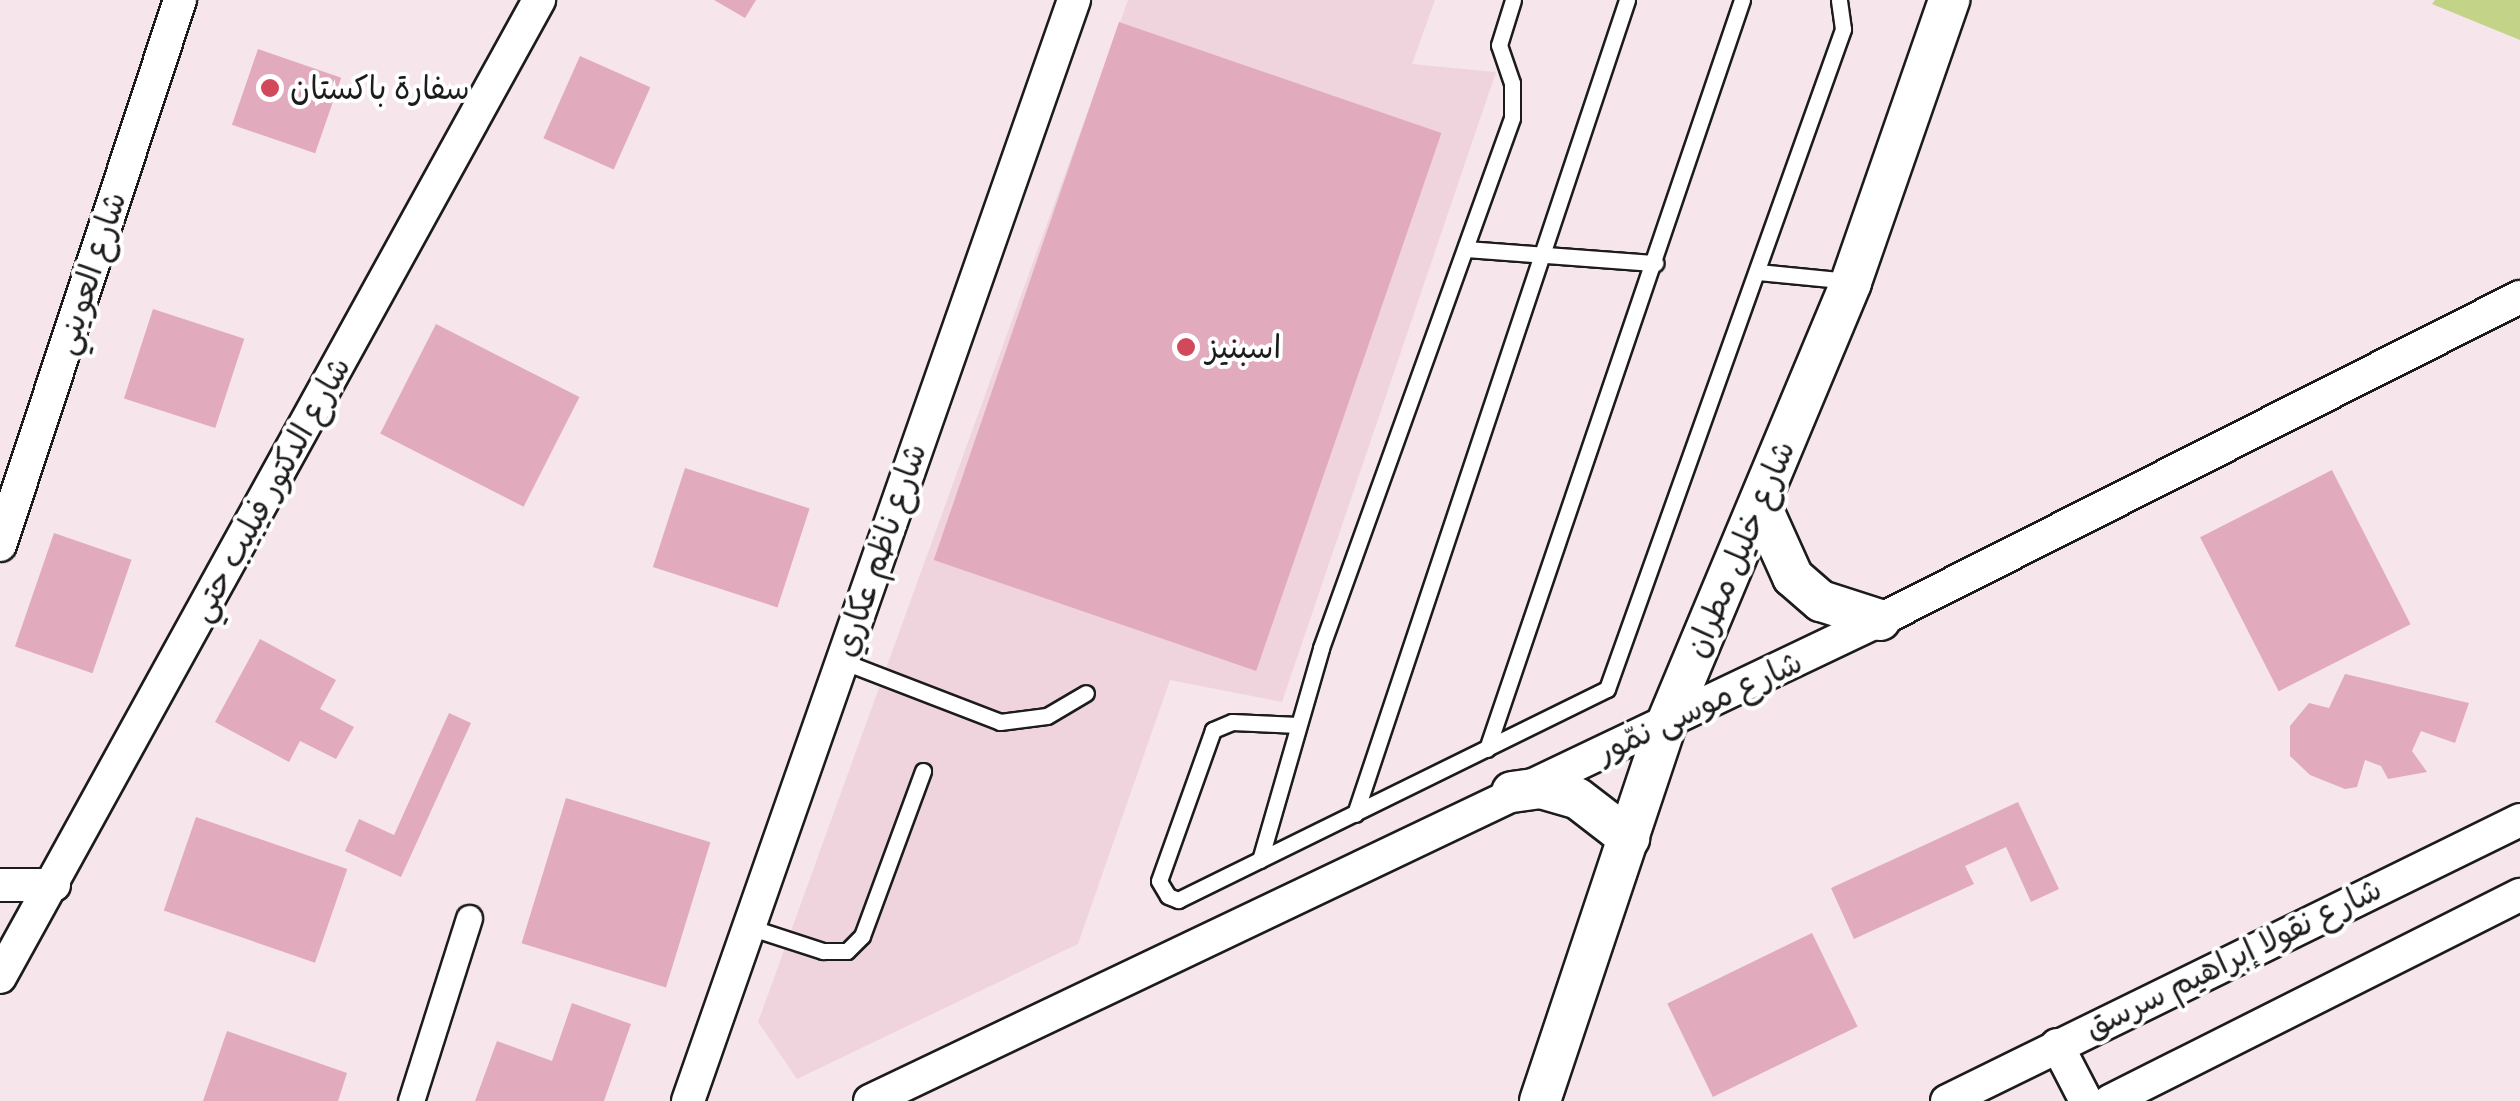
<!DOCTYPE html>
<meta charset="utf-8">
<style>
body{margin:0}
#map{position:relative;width:2520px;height:1101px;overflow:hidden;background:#f6e6eb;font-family:"Patrick Hand","Playpen Sans Arabic",sans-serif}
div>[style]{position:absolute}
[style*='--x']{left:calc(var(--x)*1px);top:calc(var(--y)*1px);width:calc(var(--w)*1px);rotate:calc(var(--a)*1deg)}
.built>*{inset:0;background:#f0d4dd}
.green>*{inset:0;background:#c3d387}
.building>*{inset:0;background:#e2aabd;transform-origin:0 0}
.roads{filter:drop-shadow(2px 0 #1c1c1c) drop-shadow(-2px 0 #1c1c1c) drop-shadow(0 2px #1c1c1c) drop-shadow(0 -2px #1c1c1c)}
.service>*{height:15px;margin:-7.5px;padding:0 7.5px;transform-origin:7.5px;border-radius:7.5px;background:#fff}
.pedestrian>*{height:25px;margin:-12.5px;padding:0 12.5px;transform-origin:12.5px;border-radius:12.5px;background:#fff}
.minor>*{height:32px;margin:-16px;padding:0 16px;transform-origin:16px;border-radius:16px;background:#fff}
.tertiary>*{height:40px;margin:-20px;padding:0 20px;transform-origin:20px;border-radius:20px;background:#fff}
.dots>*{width:28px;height:28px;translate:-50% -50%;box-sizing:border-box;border:5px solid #fff;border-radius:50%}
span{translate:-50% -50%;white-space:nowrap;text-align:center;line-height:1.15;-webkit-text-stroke:8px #fff;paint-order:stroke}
.poi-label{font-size:32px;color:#1c1c1c}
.left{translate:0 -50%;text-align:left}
.street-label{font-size:32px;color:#1c1c1c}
</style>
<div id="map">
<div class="built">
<div style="clip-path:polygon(1128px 0,1435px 0,1412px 64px,1496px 72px,1282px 702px,1170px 680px,1078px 944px,797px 1079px,758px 1022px)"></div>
</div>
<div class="green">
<div style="clip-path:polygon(2435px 0,2520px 0,2520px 40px,2432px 4px)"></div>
</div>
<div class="building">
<div style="clip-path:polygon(714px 0,756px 0,745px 18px)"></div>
<div style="left:1119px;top:22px;width:341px;height:569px;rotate:19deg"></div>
<div style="left:258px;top:49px;width:88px;height:80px;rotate:19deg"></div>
<div style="left:580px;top:56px;width:77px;height:90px;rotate:24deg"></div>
<div style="left:153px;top:309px;width:96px;height:94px;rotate:18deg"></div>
<div style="left:436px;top:324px;width:161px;height:123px;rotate:27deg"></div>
<div style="left:685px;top:468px;width:131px;height:104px;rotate:18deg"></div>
<div style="left:2332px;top:470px;width:173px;height:148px;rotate:63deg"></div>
<div style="left:54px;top:533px;width:82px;height:120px;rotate:19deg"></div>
<div style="clip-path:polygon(260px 639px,336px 680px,320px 709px,354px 727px,336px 759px,300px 741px,289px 762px,215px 722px)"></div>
<div style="clip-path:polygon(2345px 674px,2469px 703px,2455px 743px,2421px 731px,2412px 751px,2427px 772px,2388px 779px,2381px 766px,2365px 760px,2357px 787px,2345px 789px,2310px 775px,2290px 756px,2290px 726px,2309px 703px,2329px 708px)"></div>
<div style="clip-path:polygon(449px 713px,471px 723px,401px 877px,345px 851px,359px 819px,394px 835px)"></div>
<div style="left:566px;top:798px;width:151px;height:152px;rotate:17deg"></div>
<div style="clip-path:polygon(2018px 802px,2059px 889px,2031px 902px,2006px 847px,1965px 866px,1974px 884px,1854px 939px,1831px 888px)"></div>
<div style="left:196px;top:817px;width:160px;height:99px;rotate:19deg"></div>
<div style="left:1812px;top:933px;width:104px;height:161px;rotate:64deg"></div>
<div style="clip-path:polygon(572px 1003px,631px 1024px,604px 1101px,475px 1101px,497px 1041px,552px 1061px)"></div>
<div style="clip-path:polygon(227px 1031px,347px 1073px,338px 1101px,203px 1101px)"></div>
</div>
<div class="roads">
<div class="service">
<div style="--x:1467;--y:249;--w:189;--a:4.3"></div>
<div style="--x:1758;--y:272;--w:91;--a:5.6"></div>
<div style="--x:842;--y:661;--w:169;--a:21.1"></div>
<div style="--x:1000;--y:722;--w:47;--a:-7.3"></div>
<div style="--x:1047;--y:716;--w:45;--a:-30.5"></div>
<div style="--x:1298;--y:725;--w:66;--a:-177.4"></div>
<div style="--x:1232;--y:722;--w:21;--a:157"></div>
<div style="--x:1213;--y:730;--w:160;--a:109.7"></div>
<div style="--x:1159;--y:881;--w:17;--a:59"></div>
<div style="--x:1168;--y:896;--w:11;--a:22"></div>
<div style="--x:1178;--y:900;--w:478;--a:-26.2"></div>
<div style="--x:1607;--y:689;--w:701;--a:-70.32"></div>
<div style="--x:1843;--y:29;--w:29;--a:-98"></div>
<div style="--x:1487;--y:749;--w:791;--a:-71.2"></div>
<div style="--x:1355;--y:814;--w:858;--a:-71.52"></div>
<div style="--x:1260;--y:860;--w:221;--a:-73.9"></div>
<div style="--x:1321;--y:648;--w:563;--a:-70.18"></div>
<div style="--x:1512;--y:118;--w:35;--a:-90"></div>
<div style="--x:1512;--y:83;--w:40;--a:-108.9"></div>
<div style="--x:1499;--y:45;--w:47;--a:-72.7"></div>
<div style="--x:749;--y:927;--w:78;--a:18"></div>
<div style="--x:823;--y:951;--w:24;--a:0"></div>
<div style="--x:847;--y:951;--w:21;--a:-45"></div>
<div style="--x:862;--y:936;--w:176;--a:-69.7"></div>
</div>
<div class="pedestrian">
<div style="--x:411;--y:1101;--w:192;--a:-72.4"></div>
</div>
<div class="minor">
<div style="--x:0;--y:545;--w:574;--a:-71.72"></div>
<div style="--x:0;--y:885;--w:54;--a:0"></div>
<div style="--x:0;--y:977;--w:1116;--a:-61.11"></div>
<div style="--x:2057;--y:1045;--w:63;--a:62.6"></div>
<div style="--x:688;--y:1101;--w:1167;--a:-70.68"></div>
<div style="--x:870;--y:1101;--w:1119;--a:-25.47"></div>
<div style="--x:1880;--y:620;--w:717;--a:-26.78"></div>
<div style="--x:1947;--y:1101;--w:638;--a:-26.12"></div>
<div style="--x:2110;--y:1101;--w:459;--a:-26.7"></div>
</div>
<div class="tertiary">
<div style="--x:1760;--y:504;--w:80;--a:65.7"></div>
<div style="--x:1793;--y:577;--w:37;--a:41"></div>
<div style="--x:1821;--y:601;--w:62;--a:17.9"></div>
<div style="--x:1512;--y:792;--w:29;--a:-8"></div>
<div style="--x:1541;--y:788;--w:37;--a:16"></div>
<div style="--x:1577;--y:798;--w:66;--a:37.6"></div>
<div style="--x:1540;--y:1101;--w:397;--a:-71.5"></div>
<div style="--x:1666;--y:725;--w:480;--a:-67.3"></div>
<div style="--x:1851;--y:282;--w:299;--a:-70.8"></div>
</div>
</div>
<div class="dots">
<div style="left:270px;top:88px;background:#d1495b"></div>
<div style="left:1186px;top:347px;background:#d1495b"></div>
</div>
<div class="poi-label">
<span class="left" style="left:290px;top:88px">سفارة باكستان</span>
<span class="left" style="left:1206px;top:347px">اسبنيز</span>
</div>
<div class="street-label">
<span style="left:90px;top:273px;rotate:-72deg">شارع العويني</span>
<span style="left:270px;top:489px;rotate:-61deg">شارع الدكتور فيليب حتي</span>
<span style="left:1740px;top:549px;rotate:-67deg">شارع خليل مطران</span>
<span style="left:880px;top:550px;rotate:-71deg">شارع ناظم عكاري</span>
<span style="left:1699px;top:707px;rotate:-25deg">شارع موسى نمّور</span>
<span style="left:2233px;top:958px;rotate:-26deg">شارع نقولا إبراهيم سرسق</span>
</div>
</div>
